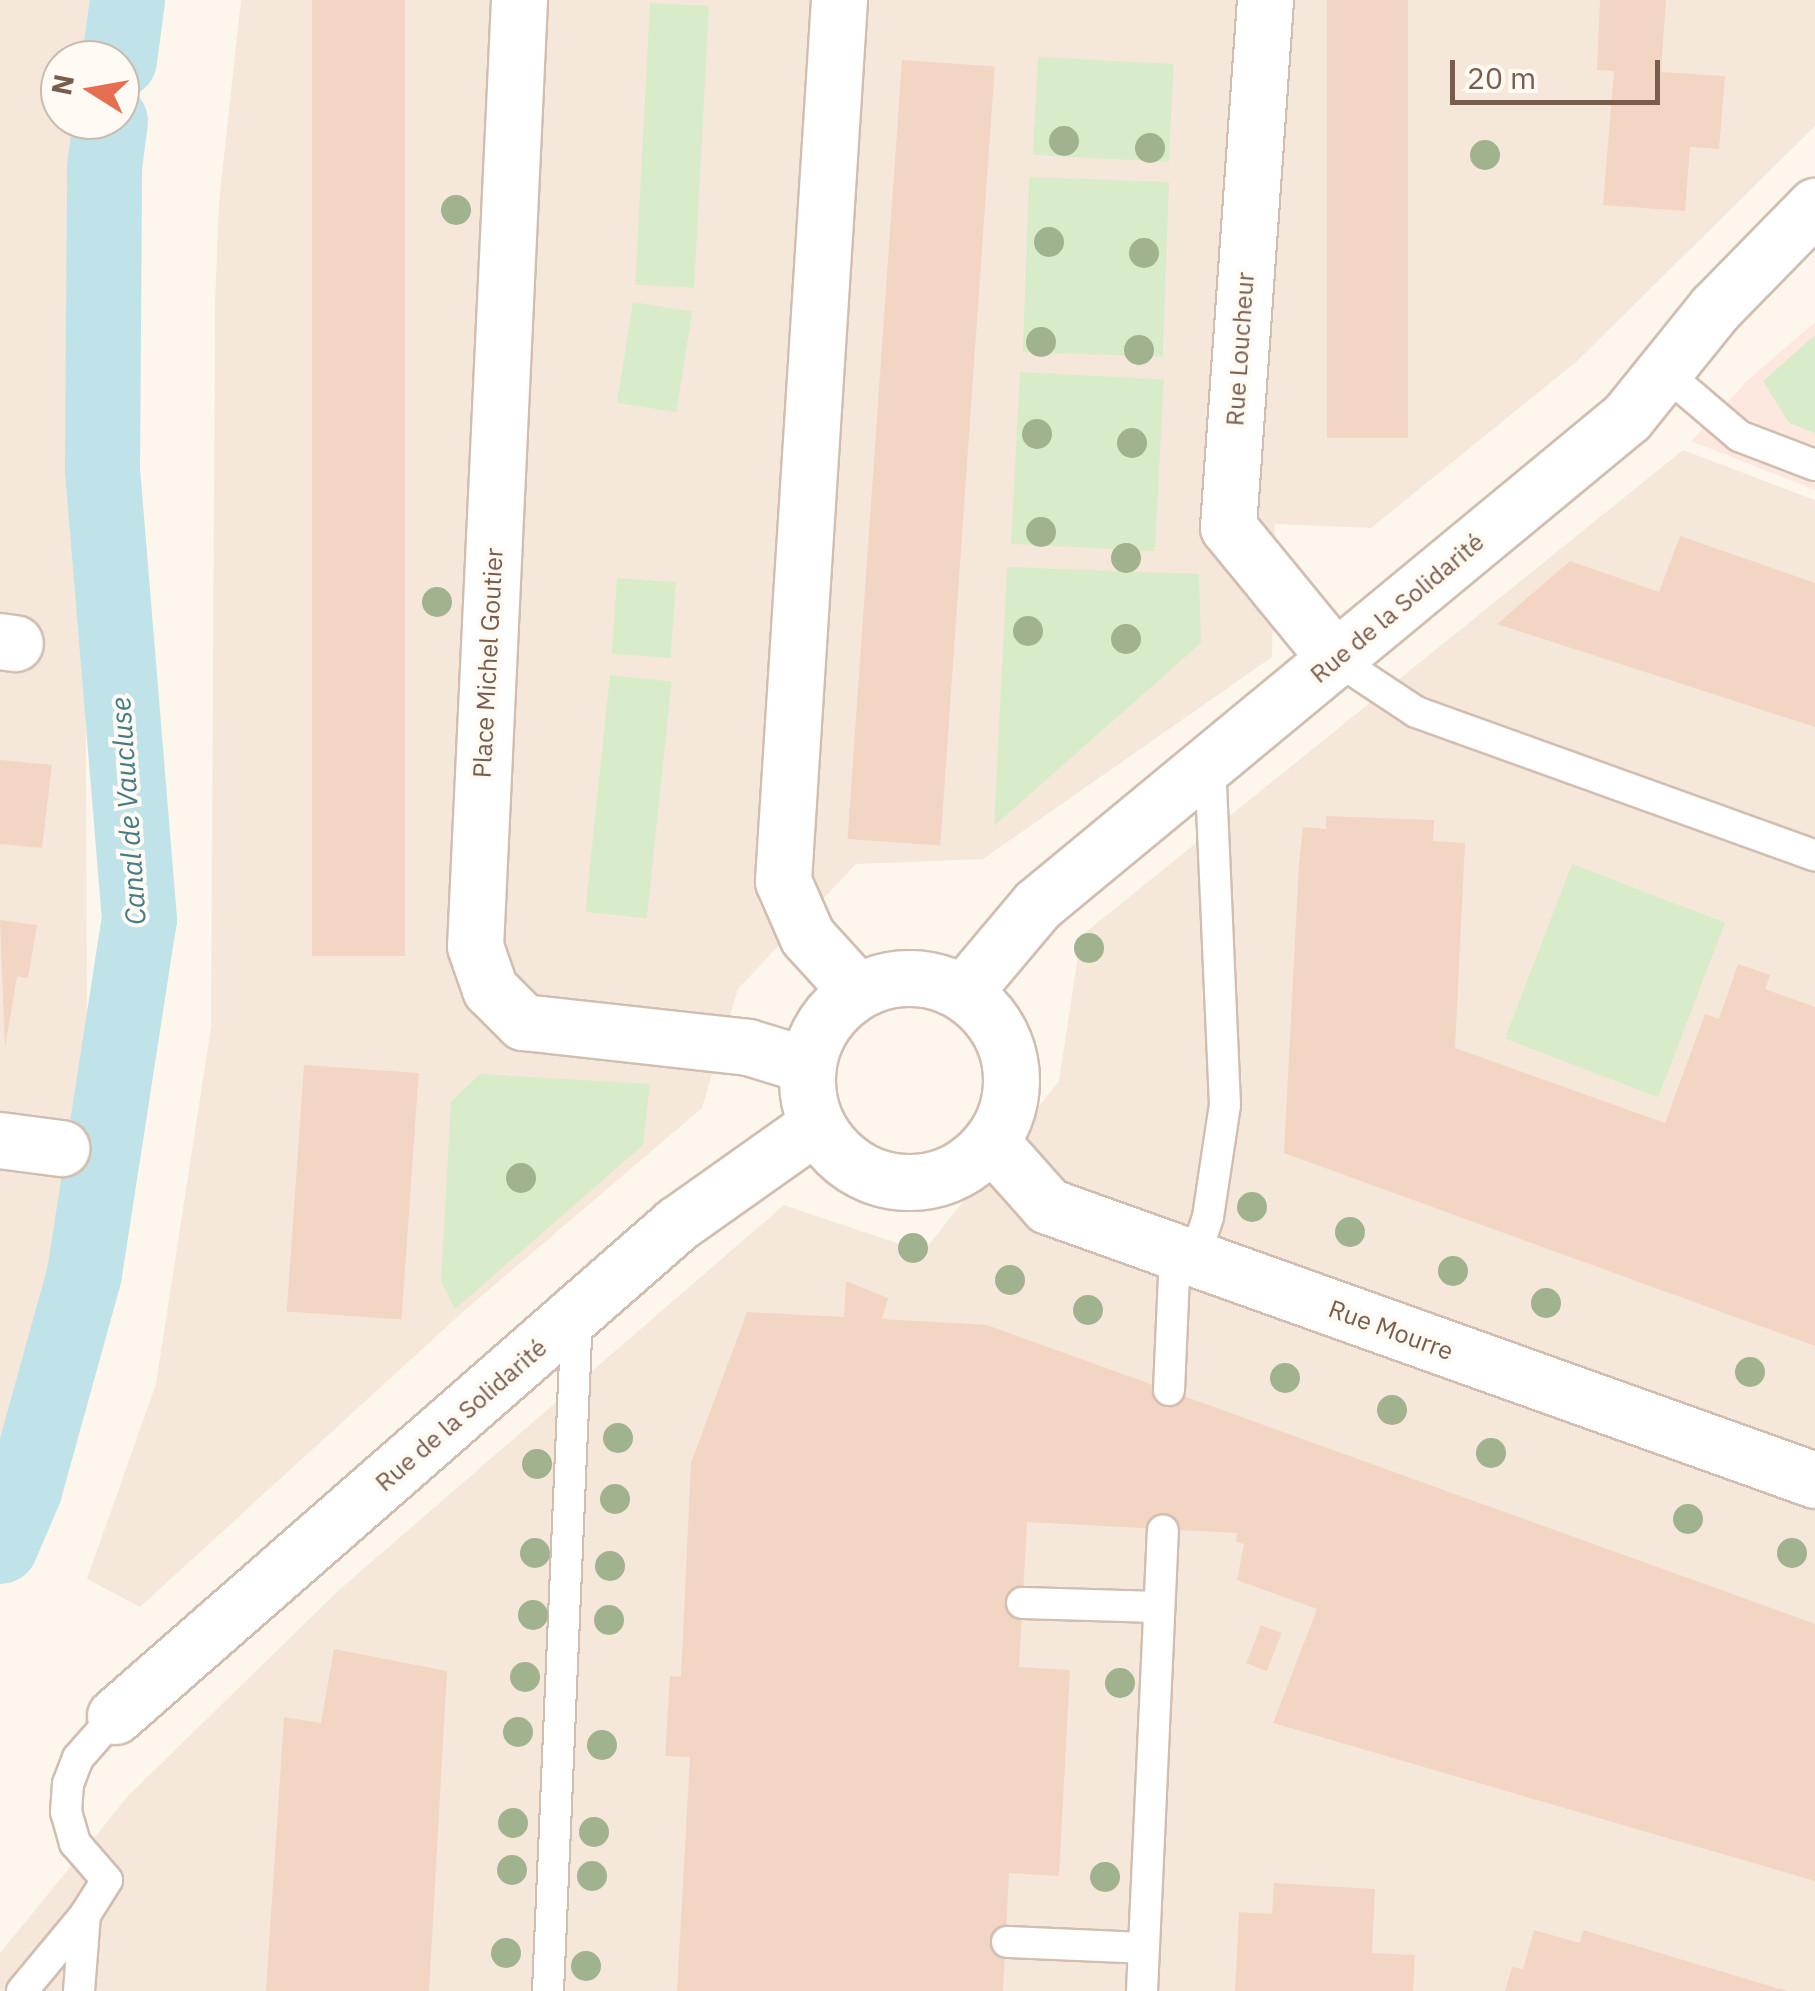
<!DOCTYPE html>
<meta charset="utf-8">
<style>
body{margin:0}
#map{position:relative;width:1815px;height:1991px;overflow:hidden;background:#fdf6ec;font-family:"IBM Plex Sans",sans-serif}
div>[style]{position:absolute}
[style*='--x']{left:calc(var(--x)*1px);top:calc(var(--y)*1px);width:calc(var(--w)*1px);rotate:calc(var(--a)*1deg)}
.residential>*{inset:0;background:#f5e8da}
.commercial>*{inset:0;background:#fde8e0}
.green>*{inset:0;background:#d8ecc9;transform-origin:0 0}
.canal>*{height:75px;margin:-37.5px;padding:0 37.5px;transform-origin:37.5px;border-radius:37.5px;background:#bfe3e8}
.building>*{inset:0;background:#f3d5c3;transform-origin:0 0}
.roads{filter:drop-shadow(2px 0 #d1beb0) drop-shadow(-2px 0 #d1beb0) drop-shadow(0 2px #d1beb0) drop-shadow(0 -2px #d1beb0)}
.lane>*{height:30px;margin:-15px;padding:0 15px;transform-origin:15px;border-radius:15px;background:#fff}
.street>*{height:55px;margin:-27.5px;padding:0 27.5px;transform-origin:27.5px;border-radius:27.5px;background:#fff}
.street>.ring{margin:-27.5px;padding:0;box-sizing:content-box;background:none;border:55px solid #fff;border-radius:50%}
.trees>*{width:30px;height:30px;margin:-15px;border-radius:50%;background:#a0b28e}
span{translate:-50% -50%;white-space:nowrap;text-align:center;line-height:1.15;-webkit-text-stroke:8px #fffaf3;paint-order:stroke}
.street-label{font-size:25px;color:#7a5c4d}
.water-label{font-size:28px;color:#437c86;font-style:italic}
.north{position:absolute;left:40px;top:40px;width:100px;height:100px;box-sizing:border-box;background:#fffaf3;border:2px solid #cabbb1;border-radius:50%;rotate:281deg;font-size:28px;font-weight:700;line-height:40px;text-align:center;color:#7a5c4d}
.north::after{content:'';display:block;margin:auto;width:35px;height:45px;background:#e76f51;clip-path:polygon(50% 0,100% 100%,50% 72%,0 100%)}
.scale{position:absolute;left:1450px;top:60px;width:210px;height:45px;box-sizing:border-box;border:5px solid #7a5c4d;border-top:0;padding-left:12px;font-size:30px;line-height:35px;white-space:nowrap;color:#7a5c4d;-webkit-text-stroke:8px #fffaf3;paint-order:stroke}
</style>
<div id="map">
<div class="residential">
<div style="clip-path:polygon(0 0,112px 0,105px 60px,60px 60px,60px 120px,98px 120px,84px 237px,87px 1073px,30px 1411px,0 1476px)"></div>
<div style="clip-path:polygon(241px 0,1815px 0,1815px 126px,1576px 362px,1371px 528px,1275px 524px,1272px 657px,983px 859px,856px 864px,738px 989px,702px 1108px,464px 1311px,140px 1607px,87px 1579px,156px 1384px,211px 1027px,215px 304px,219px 202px)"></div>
<div style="clip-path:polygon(1683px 450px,1815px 500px,1815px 1991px,0 1991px,0 1953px,129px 1795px,339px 1590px,784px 1205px,923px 1252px,1059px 1081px,1081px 936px)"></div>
</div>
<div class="commercial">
<div style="clip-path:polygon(1815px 322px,1815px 490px,1691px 441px,1749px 379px)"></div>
</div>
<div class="green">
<div style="left:650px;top:3px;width:59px;height:282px;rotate:3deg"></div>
<div style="left:1038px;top:57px;width:136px;height:98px;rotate:3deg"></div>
<div style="left:1029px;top:177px;width:140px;height:175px;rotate:2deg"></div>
<div style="left:633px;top:302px;width:60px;height:102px;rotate:9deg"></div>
<div style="clip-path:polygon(1815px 335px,1815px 433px,1789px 423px,1763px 381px)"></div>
<div style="left:1020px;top:372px;width:144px;height:172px;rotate:3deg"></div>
<div style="clip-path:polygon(1007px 567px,1199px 574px,1201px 643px,994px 826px)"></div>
<div style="left:617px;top:578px;width:59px;height:76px;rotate:4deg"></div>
<div style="left:610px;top:675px;width:62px;height:238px;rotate:6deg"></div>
<div style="left:1572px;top:864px;width:164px;height:187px;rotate:21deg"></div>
<div style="clip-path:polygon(480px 1074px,650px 1084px,643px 1145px,455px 1309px,441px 1281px,451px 1102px)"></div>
</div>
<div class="canal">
<div style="--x:119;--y:60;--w:61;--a:-82.4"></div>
<div style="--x:0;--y:1546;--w:61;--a:-66.8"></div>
<div style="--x:24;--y:1490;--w:225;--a:-74.5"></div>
<div style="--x:84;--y:1273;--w:358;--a:-81.2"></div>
<div style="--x:139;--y:919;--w:452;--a:-94.7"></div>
<div style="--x:102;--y:469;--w:302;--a:-89.6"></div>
<div style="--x:104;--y:167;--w:47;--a:-82.7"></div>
</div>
<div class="building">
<div style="left:312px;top:0;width:93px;height:956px"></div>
<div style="left:1327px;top:0;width:81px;height:438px"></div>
<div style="clip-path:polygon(1600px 0,1666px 0,1661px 72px,1725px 76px,1719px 149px,1690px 147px,1685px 211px,1603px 205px,1614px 71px,1597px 70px)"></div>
<div style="left:902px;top:60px;width:93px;height:781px;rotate:4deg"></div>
<div style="clip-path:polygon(1680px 536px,1815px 583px,1815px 727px,1497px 624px,1570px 561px,1659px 592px)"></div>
<div style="clip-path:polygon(0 760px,52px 765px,42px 848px,0 844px)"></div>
<div style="clip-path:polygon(1326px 816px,1434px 820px,1433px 841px,1465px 843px,1455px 1048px,1665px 1123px,1705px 1014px,1719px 1019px,1738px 964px,1770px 975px,1765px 989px,1815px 1007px,1815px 1346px,1284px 1153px,1299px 863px,1303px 827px,1326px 829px)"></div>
<div style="clip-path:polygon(0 920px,37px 925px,28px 978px,17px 976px,5px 1048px)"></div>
<div style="left:304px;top:1065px;width:115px;height:247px;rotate:4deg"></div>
<div style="clip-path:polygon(846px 1281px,888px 1298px,882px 1319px,987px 1325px,1815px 1624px,1815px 1881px,1273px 1723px,1317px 1609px,1237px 1580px,1244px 1544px,1236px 1542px,1237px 1533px,1027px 1522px,1019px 1667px,1070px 1670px,1059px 1876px,1009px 1873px,1003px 1991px,677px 1991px,690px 1757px,665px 1756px,670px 1676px,681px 1677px,691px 1463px,747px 1312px,844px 1317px)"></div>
<div style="left:1261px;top:1625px;width:22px;height:41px;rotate:21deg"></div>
<div style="clip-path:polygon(334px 1649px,447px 1671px,429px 1991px,266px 1991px,284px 1717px,321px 1723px)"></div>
<div style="clip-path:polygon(1274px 1883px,1375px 1889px,1372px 1953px,1415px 1955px,1413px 1991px,1235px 1991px,1239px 1912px,1272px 1914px)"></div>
<div style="clip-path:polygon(1534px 1930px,1580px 1943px,1583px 1930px,1787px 1991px,1505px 1991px,1512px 1967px,1523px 1969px)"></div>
</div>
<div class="roads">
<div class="lane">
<div style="--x:1663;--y:371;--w:100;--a:40.5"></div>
<div style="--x:1739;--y:436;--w:81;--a:20.9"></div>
<div style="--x:1336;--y:659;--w:96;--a:33.5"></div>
<div style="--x:1416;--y:712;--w:424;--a:19.8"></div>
<div style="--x:1194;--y:1260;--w:45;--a:-72"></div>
<div style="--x:1208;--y:1217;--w:113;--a:-81.4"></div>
<div style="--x:1225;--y:1105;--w:338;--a:-92.5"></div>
<div style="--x:1169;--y:1390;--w:137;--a:-87.5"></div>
<div style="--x:1022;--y:1603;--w:137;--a:1.7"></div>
<div style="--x:1007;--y:1942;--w:137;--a:2.5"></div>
<div style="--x:22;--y:1991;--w:99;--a:-50.3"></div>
<div style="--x:79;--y:1991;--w:76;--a:-85.5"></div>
<div style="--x:85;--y:1915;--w:41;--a:-57.8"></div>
<div style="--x:107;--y:1880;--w:49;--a:-130.9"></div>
<div style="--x:75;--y:1843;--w:32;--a:-106"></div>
<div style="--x:66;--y:1812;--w:28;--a:-86"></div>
<div style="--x:68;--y:1784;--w:28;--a:-69"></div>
<div style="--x:78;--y:1758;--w:56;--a:-48.6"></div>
<div style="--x:548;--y:1991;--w:678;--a:-87.55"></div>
<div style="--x:1142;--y:1991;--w:461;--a:-87.4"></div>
</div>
<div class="street">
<div style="--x:519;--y:0;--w:947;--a:92.66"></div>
<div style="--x:475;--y:946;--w:46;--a:70.8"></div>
<div style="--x:490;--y:989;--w:47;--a:45"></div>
<div style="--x:523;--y:1022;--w:226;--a:6.3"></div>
<div style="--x:748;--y:1047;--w:62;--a:17"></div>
<div style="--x:839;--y:0;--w:883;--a:93.64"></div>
<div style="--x:783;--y:881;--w:60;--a:66.4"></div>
<div style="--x:807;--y:936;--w:74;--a:47.7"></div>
<div style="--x:1265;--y:0;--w:528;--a:94.02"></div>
<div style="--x:1228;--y:527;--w:171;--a:50.7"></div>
<div style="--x:0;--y:641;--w:15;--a:8"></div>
<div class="ring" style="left:807px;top:978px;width:149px;height:149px"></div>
<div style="--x:963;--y:993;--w:115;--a:-49.9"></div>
<div style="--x:1037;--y:905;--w:766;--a:-39.59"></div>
<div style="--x:1627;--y:417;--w:140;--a:-51.1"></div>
<div style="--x:1715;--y:308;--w:143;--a:-45.6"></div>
<div style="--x:0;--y:1140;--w:62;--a:7.5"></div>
<div style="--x:991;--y:1142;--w:86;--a:48.3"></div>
<div style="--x:1048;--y:1206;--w:814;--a:19.66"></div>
<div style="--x:115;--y:1716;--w:747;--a:-41.2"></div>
<div style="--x:677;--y:1224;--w:171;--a:-35.3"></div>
</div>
</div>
<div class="trees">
<div style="left:1064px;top:141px"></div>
<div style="left:1150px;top:148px"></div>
<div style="left:1485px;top:155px"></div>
<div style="left:456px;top:210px"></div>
<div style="left:1049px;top:242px"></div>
<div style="left:1144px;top:253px"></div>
<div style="left:1041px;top:342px"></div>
<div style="left:1139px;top:350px"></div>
<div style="left:1037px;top:434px"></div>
<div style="left:1132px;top:443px"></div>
<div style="left:1041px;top:532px"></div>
<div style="left:1126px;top:558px"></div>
<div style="left:437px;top:602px"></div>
<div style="left:1028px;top:631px"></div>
<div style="left:1126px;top:639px"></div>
<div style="left:1089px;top:948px"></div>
<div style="left:521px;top:1178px"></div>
<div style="left:1252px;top:1207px"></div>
<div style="left:1350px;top:1232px"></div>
<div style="left:913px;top:1248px"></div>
<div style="left:1453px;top:1271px"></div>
<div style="left:1010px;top:1280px"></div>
<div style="left:1546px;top:1303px"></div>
<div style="left:1088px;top:1310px"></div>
<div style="left:1750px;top:1372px"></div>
<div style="left:1285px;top:1378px"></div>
<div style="left:1392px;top:1410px"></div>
<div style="left:618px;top:1438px"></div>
<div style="left:1491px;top:1453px"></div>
<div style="left:537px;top:1464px"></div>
<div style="left:615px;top:1499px"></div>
<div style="left:1688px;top:1519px"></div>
<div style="left:535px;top:1553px"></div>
<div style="left:1792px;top:1553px"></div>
<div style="left:610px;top:1566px"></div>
<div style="left:533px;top:1615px"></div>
<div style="left:609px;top:1620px"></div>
<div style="left:525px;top:1677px"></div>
<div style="left:1120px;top:1683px"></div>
<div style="left:518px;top:1732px"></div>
<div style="left:602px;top:1745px"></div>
<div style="left:513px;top:1823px"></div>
<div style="left:594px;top:1832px"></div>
<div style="left:512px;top:1870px"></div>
<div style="left:592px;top:1876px"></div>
<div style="left:1105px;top:1877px"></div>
<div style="left:506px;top:1953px"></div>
<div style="left:586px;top:1966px"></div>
</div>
<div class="street-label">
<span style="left:1240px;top:349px;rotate:-86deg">Rue Loucheur</span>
<span style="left:1397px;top:608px;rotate:-40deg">Rue de la Solidarité</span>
<span style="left:488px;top:663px;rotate:-87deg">Place Michel Goutier</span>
<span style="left:1391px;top:1330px;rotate:20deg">Rue Mourre</span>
<span style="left:461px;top:1415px;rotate:-41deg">Rue de la Solidarité</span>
</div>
<div class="water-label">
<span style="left:128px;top:811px;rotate:-94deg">Canal de Vaucluse</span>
</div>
<div class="north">N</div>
<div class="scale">20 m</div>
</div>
